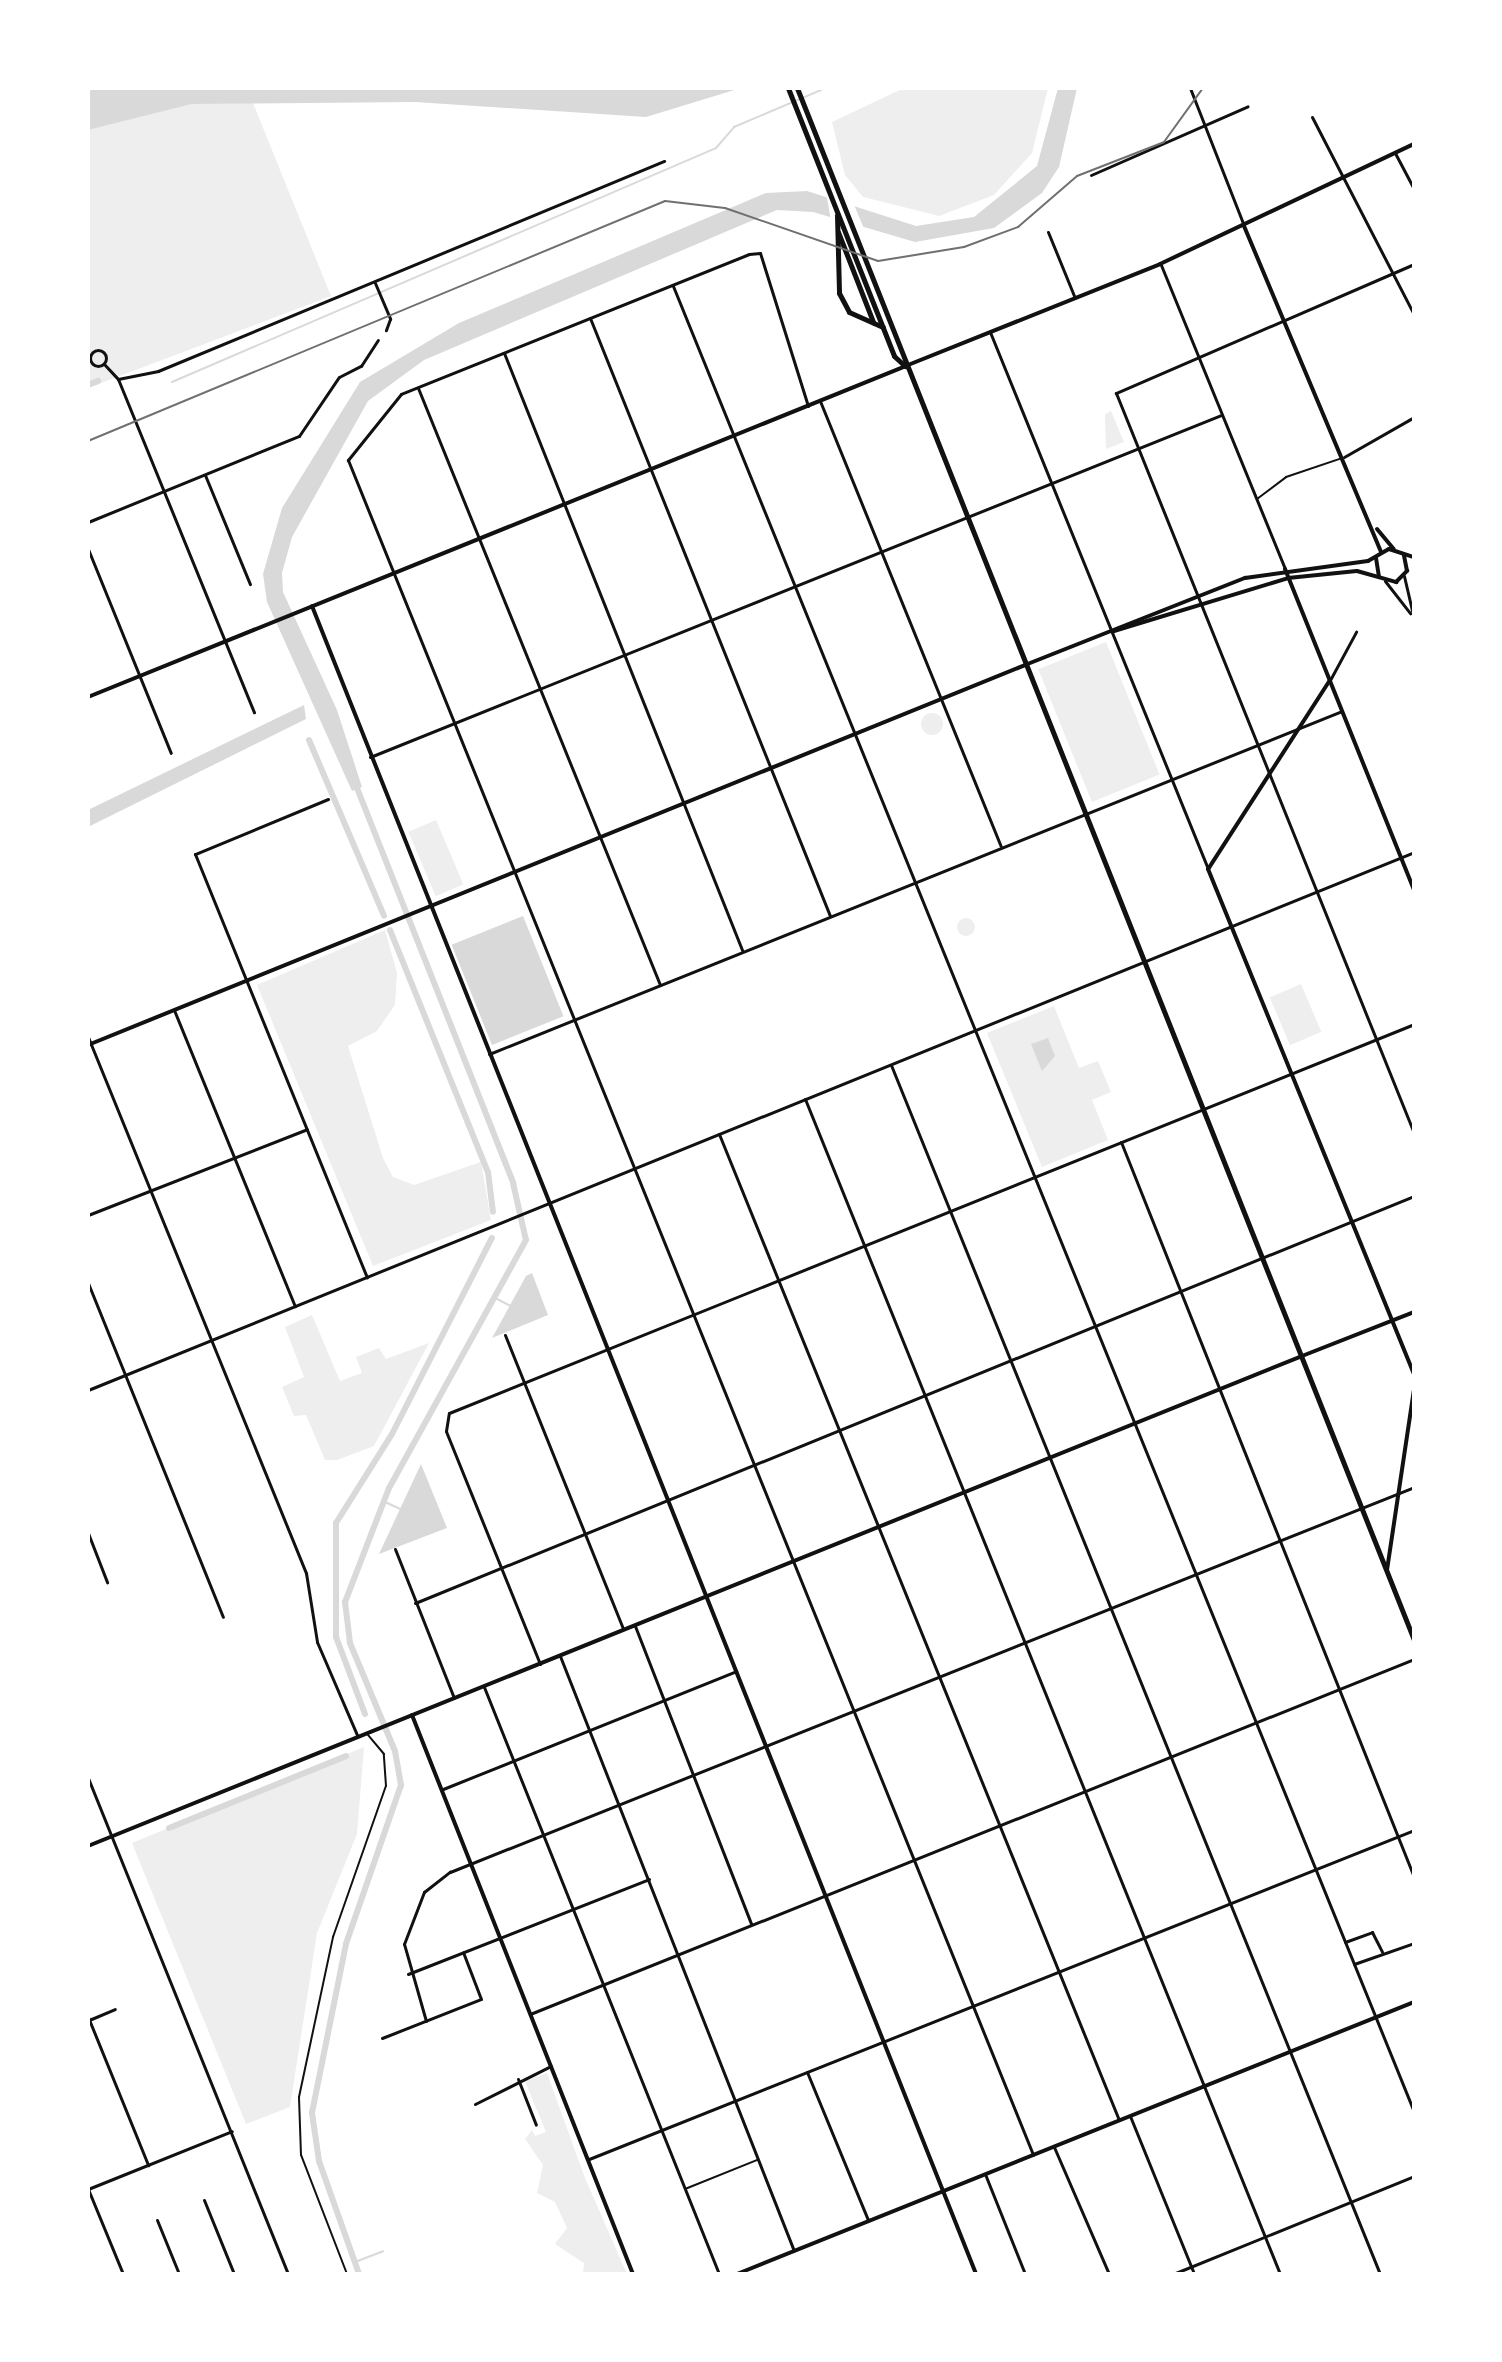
<!DOCTYPE html>
<style>
body{margin:0}
#map{position:relative;width:1502px;height:2362px;overflow:hidden;background:#fff;font-family:Manrope,sans-serif}
div>[style]{position:absolute}
[style*='--x']{left:calc(var(--x)*1px);top:calc(var(--y)*1px);width:calc(var(--w)*1px);rotate:calc(var(--a)*1deg)}
.green>*{inset:0;background:#eee;transform-origin:0 0}
.round{border-radius:50%}
.water>*{inset:0;background:#d9d9d9;transform-origin:0 0}
.pier>*{inset:0;background:#fff}
.stream>*{height:2px;margin:-1px;padding:0 1px;transform-origin:1px;border-radius:1px;background:#d9d9d9}
.canal>*{height:6px;margin:-3px;padding:0 3px;transform-origin:3px;border-radius:3px;background:#d9d9d9}
.service>*{height:2px;margin:-1px;padding:0 1px;transform-origin:1px;border-radius:1px;background:#111}
.minor>*{height:3px;margin:-1.5px;padding:0 1.5px;transform-origin:1.5px;border-radius:1.5px;background:#111}
.minor>.ring{margin:-1.5px;padding:0;box-sizing:content-box;background:none;border:3px solid #111;border-radius:50%}
.tertiary>*{height:4px;margin:-2px;padding:0 2px;transform-origin:2px;border-radius:2px;background:#111}
.secondary>*{height:4px;margin:-2px;padding:0 2px;transform-origin:2px;border-radius:2px;background:#111}
.primary>*{height:5px;margin:-2.5px;padding:0 2.5px;transform-origin:2.5px;border-radius:2.5px;background:#111}
.rail>*{height:2px;margin:-1px;padding:0 1px;transform-origin:1px;border-radius:1px;background:#707070}
span{translate:-50% -50%;white-space:nowrap;text-align:center;line-height:1.15;-webkit-text-stroke:6px #fff;paint-order:stroke}
.frame{position:absolute;inset:0;border:90px solid #fff;pointer-events:none}
</style>
<div id="map">
<div class="green">
<div style="clip-path:polygon(904px 88px,1048px 88px,1032px 153px,994px 195px,939px 216px,863px 197px,845px 175px,832px 122px)"></div>
<div style="clip-path:polygon(253px 103px,331px 296px,88px 388px,88px 130px,192px 104px)"></div>
<div style="clip-path:polygon(1111px 411px,1124px 442px,1106px 449px,1105px 414px)"></div>
<div style="left:1106px;top:642px;width:143px;height:73px;rotate:68deg"></div>
<div class="round" style="left:921px;top:713px;width:22px;height:22px"></div>
<div style="left:436px;top:820px;width:70px;height:30px;rotate:67deg"></div>
<div class="round" style="left:957px;top:918px;width:18px;height:18px"></div>
<div style="clip-path:polygon(385px 930px,397px 973px,395px 1005px,377px 1031px,348px 1046px,383px 1158px,393px 1177px,414px 1185px,481px 1162px,491px 1220px,373px 1266px,257px 985px)"></div>
<div style="left:1301px;top:984px;width:52px;height:34px;rotate:67deg"></div>
<div style="clip-path:polygon(1054px 1006px,1079px 1068px,1098px 1061px,1111px 1092px,1092px 1100px,1108px 1140px,1042px 1167px,987px 1033px)"></div>
<div style="clip-path:polygon(312px 1315px,340px 1381px,362px 1373px,356px 1357px,379px 1348px,386px 1359px,429px 1343px,374px 1446px,337px 1460px,325px 1460px,306px 1415px,294px 1416px,282px 1387px,304px 1377px,285px 1327px)"></div>
<div style="clip-path:polygon(364px 1747px,357px 1834px,317px 1933px,290px 2107px,246px 2124px,132px 1843px)"></div>
<div style="clip-path:polygon(547px 2073px,585px 2178px,627px 2274px,583px 2274px,584px 2263px,555px 2244px,567px 2228px,555px 2202px,537px 2193px,543px 2165px,525px 2139px,532px 2130px,535px 2136px,546px 2132px,525px 2081px)"></div>
</div>
<div class="water">
<div style="clip-path:polygon(741px 88px,646px 117px,415px 102px,192px 104px,88px 130px,88px 91px,100px 88px)"></div>
<div style="clip-path:polygon(1058px 88px,1077px 88px,1059px 167px,1042px 193px,994px 228px,915px 242px,813px 212px,777px 210px,424px 360px,368px 401px,292px 537px,282px 573px,283px 592px,337px 710px,362px 787px,352px 791px,267px 602px,263px 574px,282px 508px,360px 382px,459px 323px,766px 193px,807px 191px,916px 226px,974px 217px,1037px 166px)"></div>
<div style="clip-path:polygon(304px 705px,306px 719px,88px 827px,88px 810px)"></div>
<div style="left:523px;top:916px;width:108px;height:77px;rotate:68deg"></div>
<div style="clip-path:polygon(1048px 1038px,1055px 1056px,1042px 1071px,1031px 1044px)"></div>
<div style="clip-path:polygon(532px 1273px,548px 1315px,492px 1338px,526px 1276px)"></div>
<div style="clip-path:polygon(421px 1464px,447px 1528px,379px 1554px)"></div>
</div>
<div class="pier">
<div style="clip-path:polygon(826px 192px,852px 200px,865px 231px,831px 221px)"></div>
</div>
<div class="stream">
<div style="--x:172;--y:382;--w:592;--a:-23.27"></div>
<div style="--x:716;--y:148;--w:28;--a:-49"></div>
<div style="--x:734;--y:127;--w:100;--a:-23"></div>
<div style="--x:497;--y:1299;--w:16;--a:27"></div>
<div style="--x:383;--y:1501;--w:19;--a:25"></div>
<div style="--x:355;--y:2262;--w:30;--a:-21"></div>
</div>
<div class="canal">
<div style="--x:88;--y:385;--w:11;--a:-22"></div>
<div style="--x:309;--y:740;--w:191;--a:66.9"></div>
<div style="--x:355;--y:783;--w:430;--a:68.4"></div>
<div style="--x:513;--y:1183;--w:58;--a:77.2"></div>
<div style="--x:526;--y:1240;--w:283;--a:118.9"></div>
<div style="--x:389;--y:1488;--w:122;--a:111.1"></div>
<div style="--x:345;--y:1602;--w:41;--a:83"></div>
<div style="--x:350;--y:1643;--w:117;--a:67.4"></div>
<div style="--x:395;--y:1751;--w:35;--a:80"></div>
<div style="--x:401;--y:1785;--w:168;--a:109.1"></div>
<div style="--x:346;--y:1944;--w:172;--a:101.4"></div>
<div style="--x:312;--y:2113;--w:49;--a:81.7"></div>
<div style="--x:319;--y:2161;--w:120;--a:70.5"></div>
<div style="--x:390;--y:930;--w:261;--a:68"></div>
<div style="--x:488;--y:1172;--w:40;--a:82.9"></div>
<div style="--x:365;--y:1714;--w:82;--a:-110.6"></div>
<div style="--x:336;--y:1637;--w:114;--a:-90"></div>
<div style="--x:336;--y:1523;--w:105;--a:-57.8"></div>
<div style="--x:392;--y:1434;--w:220;--a:-63"></div>
<div style="--x:169;--y:1828;--w:191;--a:-22.1"></div>
</div>
<div class="service">
<div style="--x:1257;--y:499;--w:36;--a:-37"></div>
<div style="--x:1286;--y:477;--w:59;--a:-18.7"></div>
<div style="--x:685;--y:2189;--w:78;--a:-21.9"></div>
<div style="--x:347;--y:2274;--w:128;--a:-111.1"></div>
<div style="--x:301;--y:2155;--w:58;--a:-92"></div>
<div style="--x:299;--y:2097;--w:164;--a:-78"></div>
<div style="--x:333;--y:1937;--w:160;--a:-70.7"></div>
<div style="--x:386;--y:1786;--w:32;--a:-94"></div>
<div style="--x:384;--y:1754;--w:25;--a:-130"></div>
</div>
<div class="minor">
<div style="--x:1190;--y:88;--w:148;--a:68.6"></div>
<div style="--x:1312;--y:117;--w:223;--a:62.7"></div>
<div style="--x:1395;--y:153;--w:41;--a:62.2"></div>
<div style="--x:1091;--y:175;--w:171;--a:-23.7"></div>
<div style="--x:1048;--y:232;--w:71;--a:67.8"></div>
<div style="--x:1414;--y:264;--w:325;--a:156.6"></div>
<div style="--x:1116;--y:393;--w:798;--a:68.07"></div>
<div style="--x:1161;--y:265;--w:328;--a:67.8"></div>
<div style="--x:375;--y:283;--w:39;--a:67"></div>
<div style="--x:390;--y:319;--w:12;--a:110"></div>
<div style="--x:673;--y:286;--w:1971;--a:67.91"></div>
<div style="--x:590;--y:318;--w:644;--a:68.13"></div>
<div style="--x:990;--y:332;--w:580;--a:67.9"></div>
<div class="ring" style="left:90px;top:350px;width:13px;height:13px"></div>
<div style="--x:504;--y:353;--w:643;--a:68.26"></div>
<div style="--x:104;--y:364;--w:21;--a:47"></div>
<div style="--x:118;--y:379;--w:360;--a:67.8"></div>
<div style="--x:118;--y:379;--w:41;--a:-11.3"></div>
<div style="--x:158;--y:371;--w:548;--a:-22.54"></div>
<div style="--x:418;--y:388;--w:644;--a:67.93"></div>
<div style="--x:820;--y:401;--w:480;--a:67.9"></div>
<div style="--x:808;--y:406;--w:160;--a:-107.4"></div>
<div style="--x:760;--y:253;--w:11;--a:175"></div>
<div style="--x:749;--y:254;--w:375;--a:158.1"></div>
<div style="--x:401;--y:394;--w:85;--a:128.8"></div>
<div style="--x:348;--y:460;--w:1828;--a:67.99"></div>
<div style="--x:1344;--y:457;--w:81;--a:-29.7"></div>
<div style="--x:205;--y:475;--w:118;--a:67.6"></div>
<div style="--x:88;--y:522;--w:228;--a:-22.2"></div>
<div style="--x:299;--y:436;--w:71;--a:-55.9"></div>
<div style="--x:339;--y:377;--w:25;--a:-27"></div>
<div style="--x:361;--y:366;--w:31;--a:-57"></div>
<div style="--x:88;--y:549;--w:220;--a:67.9"></div>
<div style="--x:1404;--y:576;--w:44;--a:76.9"></div>
<div style="--x:1385;--y:581;--w:41;--a:52"></div>
<div style="--x:1330;--y:680;--w:55;--a:-61.6"></div>
<div style="--x:370;--y:757;--w:917;--a:-21.89"></div>
<div style="--x:328;--y:799;--w:144;--a:157.5"></div>
<div style="--x:195;--y:854;--w:457;--a:67.9"></div>
<div style="--x:174;--y:1010;--w:320;--a:67.8"></div>
<div style="--x:88;--y:1037;--w:579;--a:67.87"></div>
<div style="--x:306;--y:1573;--w:70;--a:80.9"></div>
<div style="--x:317;--y:1642;--w:103;--a:66.7"></div>
<div style="--x:489;--y:1054;--w:919;--a:-21.91"></div>
<div style="--x:891;--y:1065;--w:1304;--a:67.98"></div>
<div style="--x:805;--y:1099;--w:1267;--a:67.99"></div>
<div style="--x:719;--y:1134;--w:1064;--a:67.92"></div>
<div style="--x:1121;--y:1142;--w:791;--a:68.27"></div>
<div style="--x:88;--y:1215;--w:235;--a:-21.4"></div>
<div style="--x:88;--y:1283;--w:360;--a:68"></div>
<div style="--x:505;--y:1335;--w:316;--a:68.1"></div>
<div style="--x:88;--y:1390;--w:1431;--a:-22.08"></div>
<div style="--x:88;--y:1533;--w:53;--a:68.8"></div>
<div style="--x:395;--y:1549;--w:160;--a:68.4"></div>
<div style="--x:415;--y:1603;--w:1079;--a:-22.17"></div>
<div style="--x:635;--y:1626;--w:320;--a:68.7"></div>
<div style="--x:560;--y:1656;--w:639;--a:68.53"></div>
<div style="--x:540;--y:1664;--w:251;--a:-112"></div>
<div style="--x:446;--y:1431;--w:18;--a:-81"></div>
<div style="--x:449;--y:1413;--w:1040;--a:-21.95"></div>
<div style="--x:484;--y:1687;--w:632;--a:68.18"></div>
<div style="--x:88;--y:1778;--w:535;--a:68.04"></div>
<div style="--x:443;--y:1789;--w:316;--a:-21.9"></div>
<div style="--x:1345;--y:1942;--w:29;--a:-20"></div>
<div style="--x:1372;--y:1932;--w:22;--a:63"></div>
<div style="--x:1354;--y:1964;--w:64;--a:-19.3"></div>
<div style="--x:408;--y:1974;--w:259;--a:-21.5"></div>
<div style="--x:530;--y:2014;--w:953;--a:-21.88"></div>
<div style="--x:88;--y:2017;--w:160;--a:67.9"></div>
<div style="--x:89;--y:2020;--w:28;--a:-23"></div>
<div style="--x:426;--y:2021;--w:80;--a:-105.9"></div>
<div style="--x:404;--y:1944;--w:56;--a:-69"></div>
<div style="--x:424;--y:1892;--w:33;--a:-38"></div>
<div style="--x:450;--y:1872;--w:1038;--a:-21.77"></div>
<div style="--x:382;--y:2038;--w:106;--a:-21.5"></div>
<div style="--x:481;--y:1999;--w:50;--a:-111"></div>
<div style="--x:807;--y:2072;--w:160;--a:67.6"></div>
<div style="--x:518;--y:2079;--w:49;--a:68.6"></div>
<div style="--x:475;--y:2104;--w:85;--a:-26.6"></div>
<div style="--x:1130;--y:2116;--w:170;--a:67.9"></div>
<div style="--x:1054;--y:2147;--w:138;--a:66.6"></div>
<div style="--x:589;--y:2159;--w:888;--a:-21.74"></div>
<div style="--x:985;--y:2174;--w:108;--a:68.2"></div>
<div style="--x:88;--y:2189;--w:155;--a:-21.9"></div>
<div style="--x:88;--y:2189;--w:92;--a:67.6"></div>
<div style="--x:204;--y:2200;--w:80;--a:67.9"></div>
<div style="--x:157;--y:2220;--w:58;--a:67.8"></div>
<div style="--x:1173;--y:2274;--w:260;--a:-22.1"></div>
</div>
<div class="tertiary">
<div style="--x:1244;--y:226;--w:354;--a:67.2"></div>
<div style="--x:908;--y:365;--w:271;--a:-21.8"></div>
<div style="--x:1160;--y:264;--w:281;--a:-25.3"></div>
<div style="--x:1377;--y:529;--w:26;--a:50"></div>
<div style="--x:1285;--y:569;--w:346;--a:68.1"></div>
<div style="--x:1330;--y:680;--w:225;--a:122.8"></div>
<div style="--x:1208;--y:869;--w:545;--a:67.81"></div>
<div style="--x:88;--y:1045;--w:1011;--a:-22.07"></div>
<div style="--x:1302;--y:1356;--w:120;--a:-21.4"></div>
<div style="--x:1387;--y:1570;--w:182;--a:-81.5"></div>
<div style="--x:412;--y:1715;--w:601;--a:68.43"></div>
<div style="--x:737;--y:2274;--w:730;--a:-21.89"></div>
</div>
<div class="secondary">
<div style="--x:1376;--y:558;--w:19;--a:81"></div>
<div style="--x:312;--y:606;--w:1795;--a:68.29"></div>
<div style="--x:1114;--y:631;--w:182;--a:-16.9"></div>
<div style="--x:1288;--y:578;--w:69;--a:-5.8"></div>
<div style="--x:1357;--y:571;--w:41;--a:15.8"></div>
<div style="--x:1396;--y:582;--w:16;--a:-45"></div>
<div style="--x:1407;--y:571;--w:16;--a:-101"></div>
<div style="--x:1025;--y:665;--w:237;--a:-21.6"></div>
<div style="--x:1245;--y:578;--w:124;--a:-7.9"></div>
<div style="--x:1368;--y:561;--w:24;--a:-30"></div>
<div style="--x:1389;--y:549;--w:26;--a:18"></div>
<div style="--x:88;--y:697;--w:882;--a:-22.03"></div>
<div style="--x:88;--y:1846;--w:1309;--a:-21.98"></div>
</div>
<div class="primary">
<div style="--x:788;--y:88;--w:288;--a:68.4"></div>
<div style="--x:894;--y:356;--w:15;--a:42"></div>
<div style="--x:797;--y:88;--w:1670;--a:68.32"></div>
<div style="--x:837;--y:215;--w:78;--a:88.5"></div>
<div style="--x:839;--y:293;--w:21;--a:62"></div>
<div style="--x:849;--y:312;--w:37;--a:24"></div>
<div style="--x:838;--y:232;--w:97;--a:68.7"></div>
</div>
<div class="rail">
<div style="--x:88;--y:441;--w:625;--a:-22.58"></div>
<div style="--x:665;--y:201;--w:60;--a:6.7"></div>
<div style="--x:725;--y:208;--w:162;--a:19.1"></div>
<div style="--x:878;--y:261;--w:87;--a:-9.2"></div>
<div style="--x:964;--y:247;--w:58;--a:-20.3"></div>
<div style="--x:1018;--y:227;--w:78;--a:-40.8"></div>
<div style="--x:1077;--y:176;--w:93;--a:-21.3"></div>
<div style="--x:1164;--y:142;--w:67;--a:-54.2"></div>
</div>
<div class="frame"></div>
</div>
